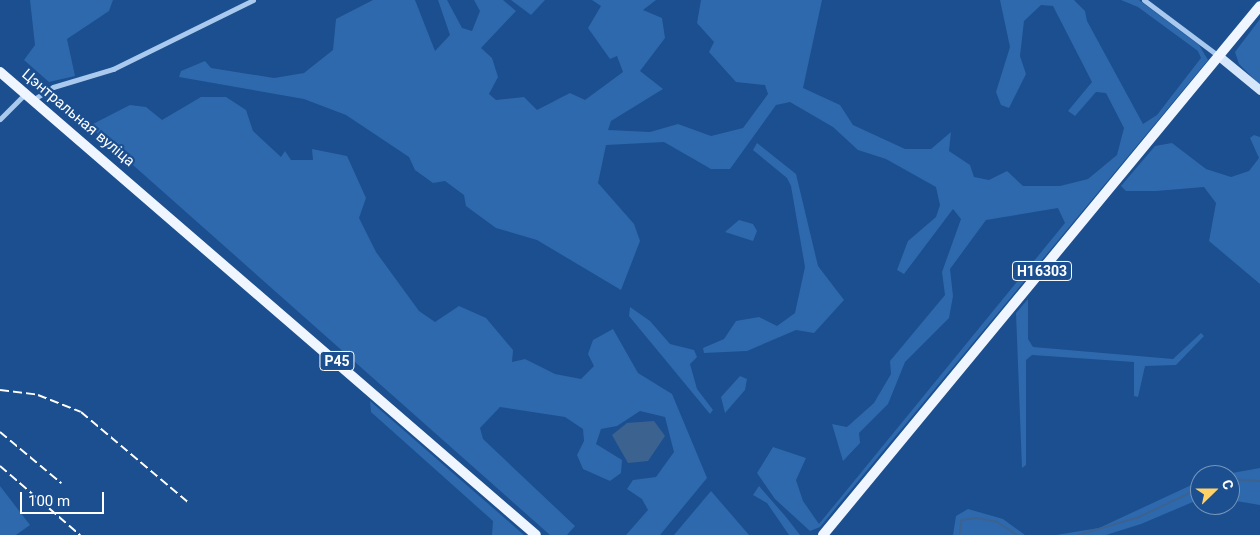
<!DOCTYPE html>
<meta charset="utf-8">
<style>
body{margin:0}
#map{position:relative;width:1260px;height:535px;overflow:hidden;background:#1b4f8f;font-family:Roboto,sans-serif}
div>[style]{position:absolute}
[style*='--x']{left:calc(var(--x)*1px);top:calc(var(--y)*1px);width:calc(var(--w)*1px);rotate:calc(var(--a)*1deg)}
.green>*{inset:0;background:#2e69ad}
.water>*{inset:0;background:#3c6290}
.stream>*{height:2px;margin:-1px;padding:0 1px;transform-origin:1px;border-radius:1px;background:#3c6290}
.street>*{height:5px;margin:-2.5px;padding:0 2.5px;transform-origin:2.5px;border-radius:2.5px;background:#a9c9ee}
.secondary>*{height:9px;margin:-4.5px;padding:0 4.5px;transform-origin:4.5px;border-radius:4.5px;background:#d6e6fa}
.primary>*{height:10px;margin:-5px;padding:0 5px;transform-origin:5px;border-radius:5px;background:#f0f6ff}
.rail>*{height:2px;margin-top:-1px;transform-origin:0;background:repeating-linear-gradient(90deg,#fff 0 9px,transparent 0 13px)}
span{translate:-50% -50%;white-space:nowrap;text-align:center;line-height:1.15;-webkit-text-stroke:4.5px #1b4f8f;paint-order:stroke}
.shield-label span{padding:1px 4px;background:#1b4f8f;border:1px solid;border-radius:4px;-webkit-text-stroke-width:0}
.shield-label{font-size:14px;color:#fff;font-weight:700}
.street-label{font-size:15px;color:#fff}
.north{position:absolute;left:1190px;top:465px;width:50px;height:50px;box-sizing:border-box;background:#1b4f8f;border:1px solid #7695bc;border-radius:50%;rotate:68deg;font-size:14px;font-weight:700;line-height:20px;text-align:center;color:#fff}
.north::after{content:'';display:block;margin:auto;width:18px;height:22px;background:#ffd166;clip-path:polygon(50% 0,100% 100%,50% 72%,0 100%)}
.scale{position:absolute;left:20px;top:492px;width:84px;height:22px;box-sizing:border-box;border:2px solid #fff;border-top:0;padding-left:6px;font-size:15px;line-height:18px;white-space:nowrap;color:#fff;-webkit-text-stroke:4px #1b4f8f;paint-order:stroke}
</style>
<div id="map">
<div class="green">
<div style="clip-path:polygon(30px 0,113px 0,109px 11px,67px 39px,75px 76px,49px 82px,24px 60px,35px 45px)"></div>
<div style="clip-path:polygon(373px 0,415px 0,435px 51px,450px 35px,438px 0,447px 0,462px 28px,472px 31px,480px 11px,474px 0,503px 0,516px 11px,481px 48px,492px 58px,498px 77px,489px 94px,496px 100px,524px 97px,537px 110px,570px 93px,585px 100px,623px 72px,617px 56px,610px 59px,588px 28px,601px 6px,592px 0,656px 0,643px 10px,662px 18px,665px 38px,640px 71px,663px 89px,611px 121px,608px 130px,650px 132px,678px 124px,711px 136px,743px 128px,768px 94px,765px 85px,736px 82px,709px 52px,714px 42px,697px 23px,701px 0,822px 0,803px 88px,840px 105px,853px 125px,905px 149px,931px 149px,951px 132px,949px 151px,970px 165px,974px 177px,989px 180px,1007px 171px,1023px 186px,1060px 186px,1088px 179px,1117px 155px,1124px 128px,1106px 93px,1096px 92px,1075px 116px,1068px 111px,1092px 82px,1053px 6px,1041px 5px,1024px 21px,1020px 56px,1026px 74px,1009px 108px,1001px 105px,996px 92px,1010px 47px,1000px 0,1074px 0,1085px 11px,1087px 21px,1143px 124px,1157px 115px,1201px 58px,1198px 51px,1138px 7px,1121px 0,1139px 0,1199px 45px,1208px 60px,820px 527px,810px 531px,775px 499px,757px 473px,773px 447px,806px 458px,796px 480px,803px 501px,819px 524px,1065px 223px,1058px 208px,986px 220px,950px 269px,953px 296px,949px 318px,905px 362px,888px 404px,859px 433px,860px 443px,843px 461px,832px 424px,847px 427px,874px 403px,891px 374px,890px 361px,945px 295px,942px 272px,961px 219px,953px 209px,904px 274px,897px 270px,908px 241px,936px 217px,940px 205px,936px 187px,886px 159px,858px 150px,833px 127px,790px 102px,776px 105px,730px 169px,711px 169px,664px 142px,606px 145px,598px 183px,634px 224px,640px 241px,621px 290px,537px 240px,496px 228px,466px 206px,464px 195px,445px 181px,433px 183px,415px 170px,409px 157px,346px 115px,304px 99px,179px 77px,181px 71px,205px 61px,211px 68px,274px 78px,304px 73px,333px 50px,336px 19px)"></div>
<div style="clip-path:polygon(511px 0,545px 0,531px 15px)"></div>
<div style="clip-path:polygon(1260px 19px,1260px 85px,1239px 64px,1235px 52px)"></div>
<div style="clip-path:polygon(201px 97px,226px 97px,246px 110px,253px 131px,281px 157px,285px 151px,291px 160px,313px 160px,312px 149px,347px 156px,366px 198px,359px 218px,376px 252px,419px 311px,435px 322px,459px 306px,486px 318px,513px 350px,512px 362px,525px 359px,555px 374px,581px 379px,594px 366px,588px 354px,593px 340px,613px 329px,638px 373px,672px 394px,707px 478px,660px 535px,626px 535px,648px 510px,642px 499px,627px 489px,633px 480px,656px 477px,674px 452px,665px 417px,640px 411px,617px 426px,601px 429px,596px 444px,622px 460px,621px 473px,610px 481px,583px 469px,577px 455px,584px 441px,583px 429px,565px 417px,500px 407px,480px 428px,483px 439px,575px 526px,567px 535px,550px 535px,89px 126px,130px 105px,146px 107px,162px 120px)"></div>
<div style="clip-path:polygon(1254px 135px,1260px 137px,1260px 284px,1209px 241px,1216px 203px,1204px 187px,1156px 191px,1126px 191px,1121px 186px,1155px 146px,1172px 143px,1206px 169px,1231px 177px,1249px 171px,1259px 158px,1250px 138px)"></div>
<div style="clip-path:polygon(757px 143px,796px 174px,818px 266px,844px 300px,814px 333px,796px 330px,747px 351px,704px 353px,703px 348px,724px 339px,736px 321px,759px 317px,777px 326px,795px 313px,805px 267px,791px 186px,787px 178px,753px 150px)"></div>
<div style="clip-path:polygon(739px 220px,753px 224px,757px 231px,753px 241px,725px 232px)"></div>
<div style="clip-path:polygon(1028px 299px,1028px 339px,1033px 347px,1173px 359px,1201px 333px,1204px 336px,1176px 365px,1145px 366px,1138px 397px,1134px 396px,1134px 362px,1032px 355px,1026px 360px,1026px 465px,1022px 468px,1016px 313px)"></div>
<div style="clip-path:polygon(630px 307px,650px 321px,670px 344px,694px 350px,697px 357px,690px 364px,697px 389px,713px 410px,710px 414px,629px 316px)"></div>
<div style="clip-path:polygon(740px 376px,747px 379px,745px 390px,725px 413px,721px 397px)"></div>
<div style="clip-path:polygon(370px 401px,524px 535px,492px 535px,493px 521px,371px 412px)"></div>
<div style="clip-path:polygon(1260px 468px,1260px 505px,1230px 500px,1230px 475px,1221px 475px)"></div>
<div style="clip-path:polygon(1200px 481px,1200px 499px,1141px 524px,1106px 535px,1056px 535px,1099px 528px)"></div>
<div style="clip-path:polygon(0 486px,30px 525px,16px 535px,0 535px)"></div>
<div style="clip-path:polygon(759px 486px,786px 517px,800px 535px,789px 535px,767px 503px,753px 495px)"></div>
<div style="clip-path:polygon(711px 491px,749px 535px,674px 535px)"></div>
<div style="clip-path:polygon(968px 509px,1003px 519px,1025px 535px,953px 535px,956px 516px)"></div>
</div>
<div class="water">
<div style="clip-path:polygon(654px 421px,665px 436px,648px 461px,628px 463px,612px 435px,627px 423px)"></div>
</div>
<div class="stream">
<div style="--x:1230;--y:479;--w:30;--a:4"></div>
<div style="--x:960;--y:535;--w:15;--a:-86"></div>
<div style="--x:961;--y:520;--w:16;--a:-7"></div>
<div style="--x:977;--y:518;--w:20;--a:11"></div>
<div style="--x:997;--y:522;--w:24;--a:33"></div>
<div style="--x:1078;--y:535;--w:64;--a:-16.4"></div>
<div style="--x:1139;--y:517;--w:68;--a:-25.4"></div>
</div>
<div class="street">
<div style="--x:1144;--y:0;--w:95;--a:36.9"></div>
<div style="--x:34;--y:99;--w:22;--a:-32"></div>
<div style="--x:53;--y:87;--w:63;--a:-16.7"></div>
<div style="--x:113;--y:69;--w:156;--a:-26.2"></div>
<div style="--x:0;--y:119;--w:37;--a:-45"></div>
</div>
<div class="secondary">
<div style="--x:1220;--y:57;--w:52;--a:39.5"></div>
</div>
<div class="primary">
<div style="--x:0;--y:72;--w:708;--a:40.82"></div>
<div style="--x:823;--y:535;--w:686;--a:-50.44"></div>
</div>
<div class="rail">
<div style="--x:0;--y:390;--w:38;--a:7"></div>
<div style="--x:38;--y:395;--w:46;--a:21.6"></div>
<div style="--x:81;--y:412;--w:140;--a:40.1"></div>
<div style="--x:0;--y:432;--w:80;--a:39.9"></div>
<div style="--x:0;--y:466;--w:106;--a:40.8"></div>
</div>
<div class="shield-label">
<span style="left:1042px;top:271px">Н16303</span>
<span style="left:337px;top:361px">Р45</span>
</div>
<div class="street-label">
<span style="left:78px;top:118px;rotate:40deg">Цэнтральная вуліца</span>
</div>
<div class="north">С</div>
<div class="scale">100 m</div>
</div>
